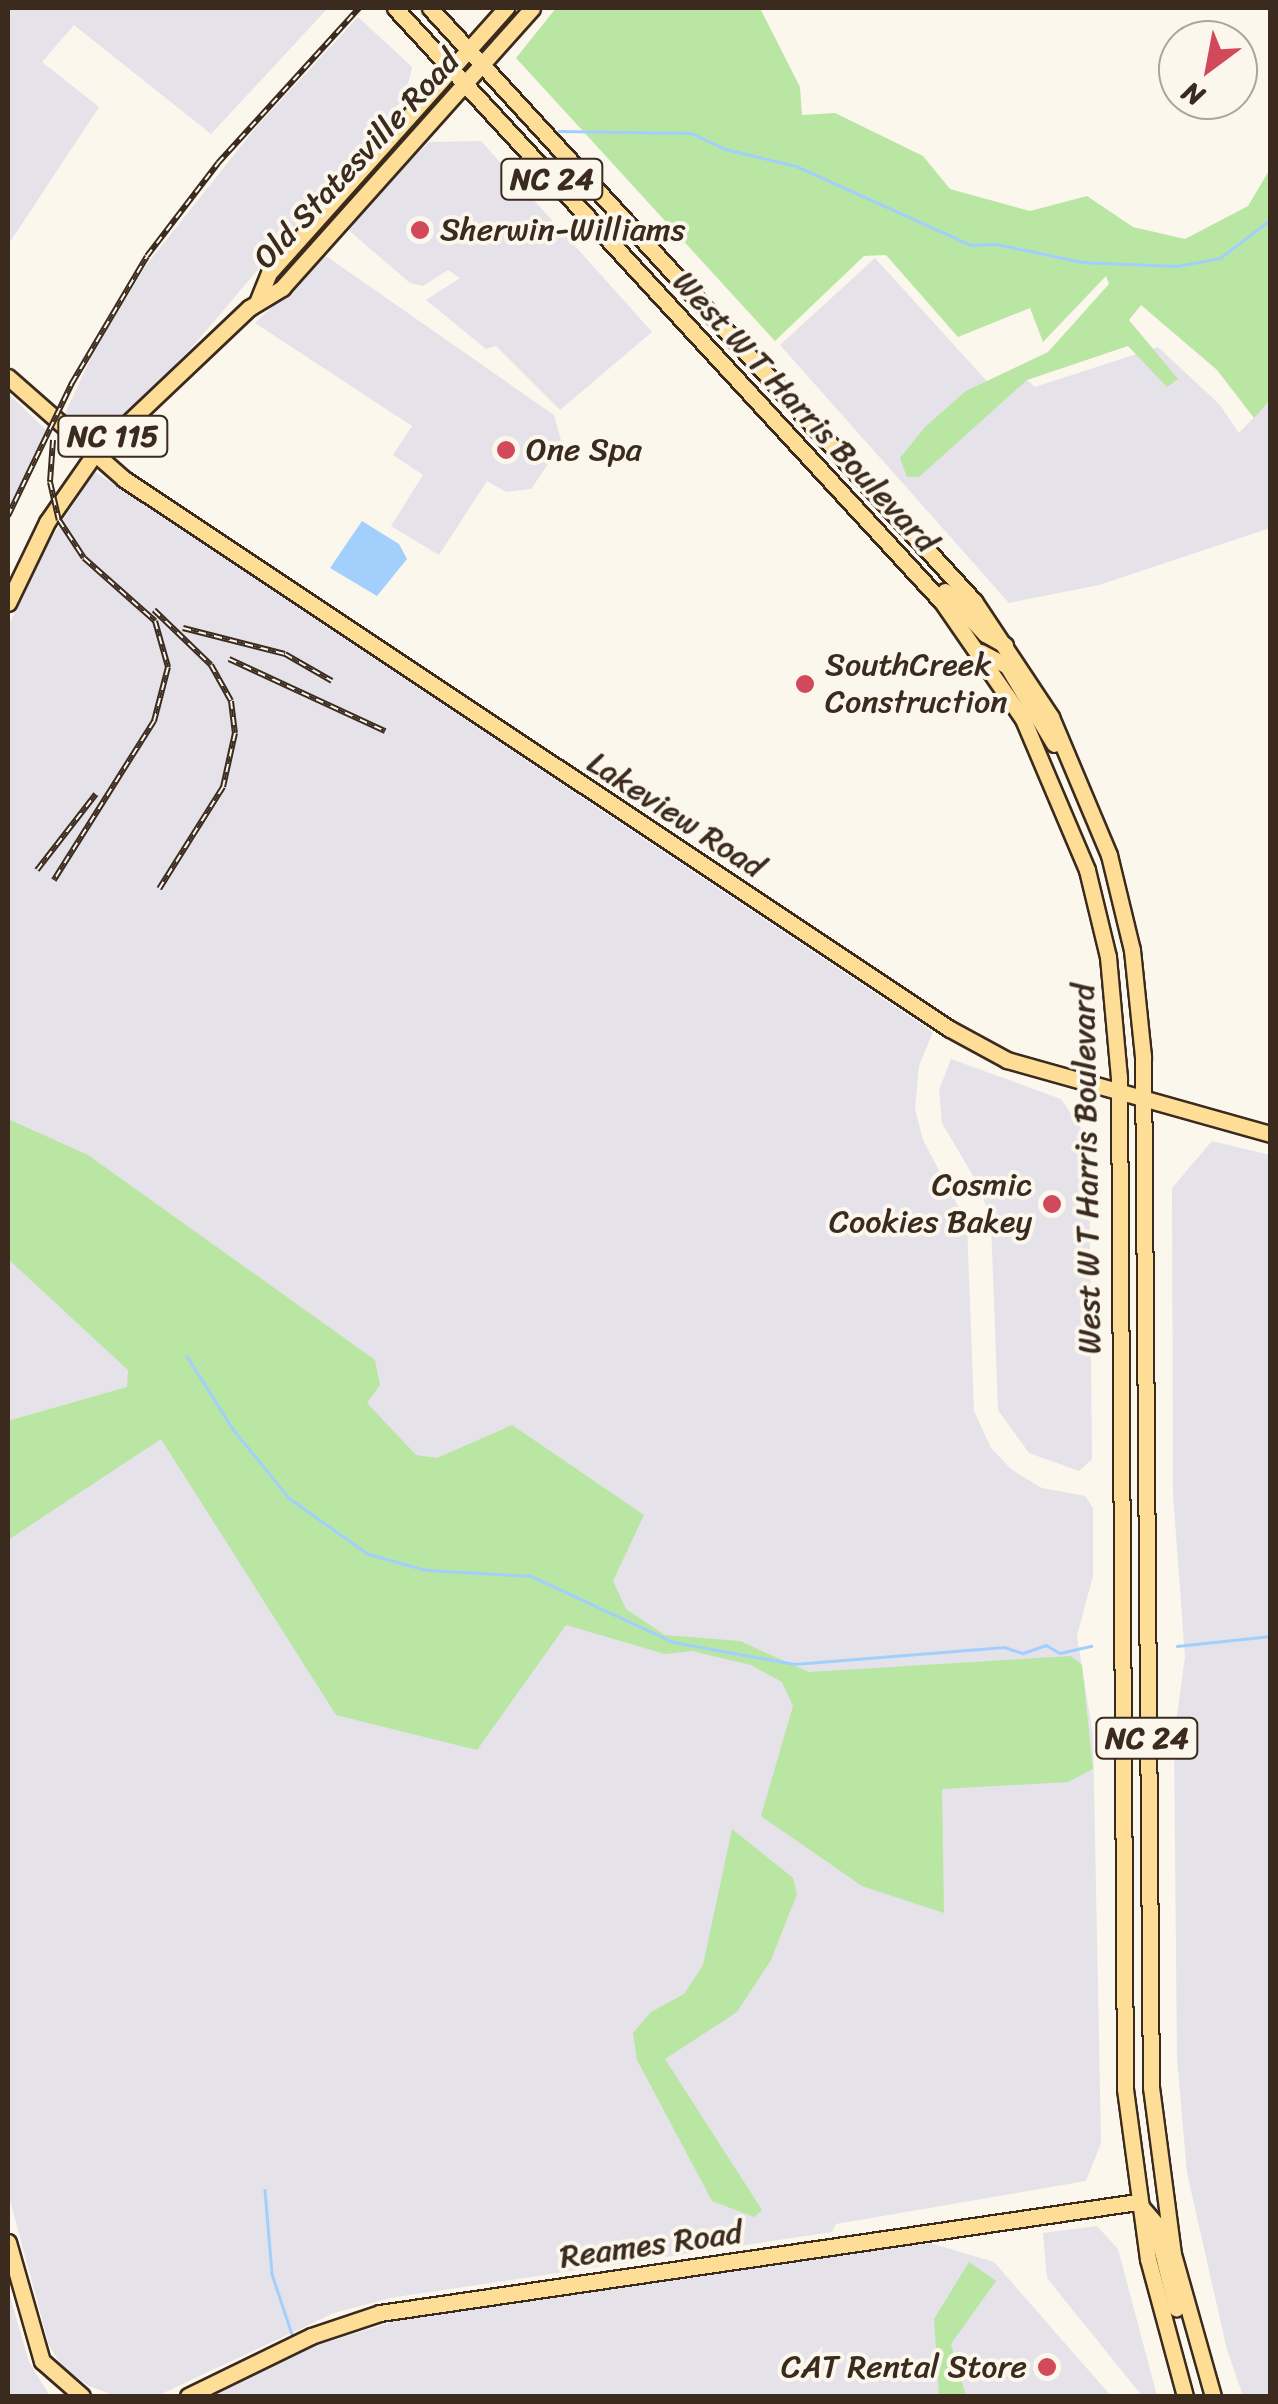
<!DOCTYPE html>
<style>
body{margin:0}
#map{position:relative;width:1278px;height:2404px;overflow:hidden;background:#fbf7ec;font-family:Sriracha,sans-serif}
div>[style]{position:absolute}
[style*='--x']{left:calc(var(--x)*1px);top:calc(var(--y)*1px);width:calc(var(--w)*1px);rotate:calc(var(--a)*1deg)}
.built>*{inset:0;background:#e5e2e9}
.green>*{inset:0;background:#b9e6a3}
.water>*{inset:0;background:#a3cffd}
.stream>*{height:2.5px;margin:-1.25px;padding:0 1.25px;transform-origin:1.25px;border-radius:1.25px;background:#a3cffd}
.roads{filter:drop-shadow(2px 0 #3b2a1e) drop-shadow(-2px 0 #3b2a1e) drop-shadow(0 2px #3b2a1e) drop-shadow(0 -2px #3b2a1e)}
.major>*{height:15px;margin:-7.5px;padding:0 7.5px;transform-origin:7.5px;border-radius:7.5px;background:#fedd96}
.rail>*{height:6px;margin-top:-3px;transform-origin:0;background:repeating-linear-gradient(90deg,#fbf7ec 0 8px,#3b2a1e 0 16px);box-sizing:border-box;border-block:2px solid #3b2a1e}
.dots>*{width:28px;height:28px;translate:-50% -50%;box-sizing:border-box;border:5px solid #fbf7ec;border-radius:50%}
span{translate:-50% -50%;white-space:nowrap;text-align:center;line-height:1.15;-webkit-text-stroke:8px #fbf7ec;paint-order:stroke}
.shield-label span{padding:2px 8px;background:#fbf7ec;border:2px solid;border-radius:8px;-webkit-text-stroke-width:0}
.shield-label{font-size:30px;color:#3b2a1e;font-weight:700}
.street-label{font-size:32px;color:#3b2a1e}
.poi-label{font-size:32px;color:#3b2a1e}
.left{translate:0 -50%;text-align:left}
.right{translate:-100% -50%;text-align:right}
.frame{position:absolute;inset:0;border:10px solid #3b2a1e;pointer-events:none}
.north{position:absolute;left:1158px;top:20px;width:100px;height:100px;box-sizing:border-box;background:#fbf7ec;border:2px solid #aea59a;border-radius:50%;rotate:212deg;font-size:28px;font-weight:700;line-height:40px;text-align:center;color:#3b2a1e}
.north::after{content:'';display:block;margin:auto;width:35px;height:45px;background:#d1495b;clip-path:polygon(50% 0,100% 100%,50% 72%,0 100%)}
</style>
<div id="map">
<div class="built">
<div style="clip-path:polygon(8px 8px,328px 8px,211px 134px,74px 25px,42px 62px,99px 107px,8px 245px)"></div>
<div style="clip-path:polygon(358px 17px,412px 67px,405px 97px,193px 346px,115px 425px,96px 440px,84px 439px,62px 420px,95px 349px,147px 264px,257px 126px)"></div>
<div style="clip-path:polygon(481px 141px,652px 332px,560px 410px,496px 346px,486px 349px,426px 300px,460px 278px,448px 270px,423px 286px,410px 283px,345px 227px,429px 142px)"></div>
<div style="clip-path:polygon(326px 256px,554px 415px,562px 444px,531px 489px,506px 492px,487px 481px,439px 555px,391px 526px,423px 475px,393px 455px,412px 426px,255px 323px)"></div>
<div style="clip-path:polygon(875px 258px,1003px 399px,1027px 380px,1035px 387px,1158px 347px,1220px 405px,1239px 433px,1270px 400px,1270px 528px,1099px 585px,1009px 603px,780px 345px)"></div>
<div style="clip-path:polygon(8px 393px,47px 431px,8px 512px)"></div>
<div style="clip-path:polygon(95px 472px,933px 1032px,919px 1066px,915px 1109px,923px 1140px,967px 1223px,974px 1411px,991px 1448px,1012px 1470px,1042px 1488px,1085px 1496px,1093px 1508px,1093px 1576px,1077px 1636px,1093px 1735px,1101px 2143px,1086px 2181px,836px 2224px,832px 2232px,390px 2298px,334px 2313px,157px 2396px,115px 2396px,89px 2386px,62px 2367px,49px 2345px,8px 2193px,8px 627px,50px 539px)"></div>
<div style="clip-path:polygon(951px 1059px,1061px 1099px,1089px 1140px,1092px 1459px,1079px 1471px,1029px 1453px,998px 1410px,991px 1221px,979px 1186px,942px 1123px,939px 1090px)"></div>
<div style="clip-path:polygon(1212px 1141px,1270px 1155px,1270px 2396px,1243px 2396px,1227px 2350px,1187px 2173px,1177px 2059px,1174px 1737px,1185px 1657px,1173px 1494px,1172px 1188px)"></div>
<div style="clip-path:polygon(1097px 2226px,1118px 2249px,1157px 2396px,1142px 2396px,1047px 2278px,1043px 2233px)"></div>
<div style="clip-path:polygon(930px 2243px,994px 2262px,1111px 2396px,210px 2396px,315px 2346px,395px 2321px)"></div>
<div style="clip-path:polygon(8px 2289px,29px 2362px,50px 2396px,8px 2396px)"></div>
</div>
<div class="green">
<div style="clip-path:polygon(556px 8px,760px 8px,800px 87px,802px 115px,835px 113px,923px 156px,950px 189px,1030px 211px,1087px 196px,1133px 227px,1185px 239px,1248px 206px,1270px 169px,1270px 400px,1254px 418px,1217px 370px,1141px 305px,1129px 320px,1178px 379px,1167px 387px,1128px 346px,1027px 380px,919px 477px,907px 477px,900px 458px,925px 427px,966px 391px,1048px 352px,1109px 284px,1106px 276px,1043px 342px,1030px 308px,958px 337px,886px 255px,864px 256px,775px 341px,516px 58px)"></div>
<div style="clip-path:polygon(8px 1119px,88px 1155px,375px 1360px,380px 1385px,367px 1403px,416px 1455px,437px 1458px,512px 1425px,644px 1515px,613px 1581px,626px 1609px,665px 1635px,740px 1641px,809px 1672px,1071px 1656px,1082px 1665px,1093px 1769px,1068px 1782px,942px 1789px,944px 1913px,862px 1886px,761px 1816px,793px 1706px,782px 1682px,751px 1665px,692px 1651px,665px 1654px,566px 1625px,477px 1750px,336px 1715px,161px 1439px,8px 1540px,8px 1421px,127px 1387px,128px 1370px,8px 1259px)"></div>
<div style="clip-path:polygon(732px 1829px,793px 1878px,797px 1894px,771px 1960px,737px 2012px,665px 2059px,762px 2210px,754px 2217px,712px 2201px,637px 2060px,633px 2033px,651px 2012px,684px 1994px,703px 1965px)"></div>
<div style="clip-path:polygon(969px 2262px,996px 2281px,951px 2344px,966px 2396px,939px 2396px,934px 2319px)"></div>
</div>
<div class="water">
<div style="clip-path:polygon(362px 521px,399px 544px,407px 559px,377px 596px,330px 568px)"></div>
</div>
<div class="stream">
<div style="--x:559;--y:131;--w:132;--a:0.9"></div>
<div style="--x:691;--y:133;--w:38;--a:25"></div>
<div style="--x:725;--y:149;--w:73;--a:13.5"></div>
<div style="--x:796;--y:166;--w:192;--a:24.3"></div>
<div style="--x:971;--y:245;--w:25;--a:-2"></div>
<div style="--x:996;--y:244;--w:88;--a:11.8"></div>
<div style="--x:1082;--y:262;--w:95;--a:2.4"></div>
<div style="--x:1177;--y:266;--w:44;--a:-10.5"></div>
<div style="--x:1220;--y:258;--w:63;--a:-37.2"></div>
<div style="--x:187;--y:1356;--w:86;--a:57.8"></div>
<div style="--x:233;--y:1429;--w:89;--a:50.9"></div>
<div style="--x:289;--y:1498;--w:97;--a:35.3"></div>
<div style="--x:368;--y:1554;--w:60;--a:15.4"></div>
<div style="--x:426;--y:1570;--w:105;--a:3.3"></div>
<div style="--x:531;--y:1576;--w:157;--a:24.9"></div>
<div style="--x:673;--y:1642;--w:123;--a:10.3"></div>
<div style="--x:794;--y:1664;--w:211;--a:-4.6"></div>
<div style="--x:1004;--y:1647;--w:20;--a:18"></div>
<div style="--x:1023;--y:1653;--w:24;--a:-19"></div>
<div style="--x:1046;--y:1645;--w:16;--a:30"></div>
<div style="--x:1060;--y:1653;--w:32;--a:-13"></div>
<div style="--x:1177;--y:1646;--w:94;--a:-6.1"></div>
<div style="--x:265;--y:2190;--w:84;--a:85.2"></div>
<div style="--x:272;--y:2274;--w:63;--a:71.6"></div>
</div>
<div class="roads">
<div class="major">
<div style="--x:395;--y:8;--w:807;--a:47.36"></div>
<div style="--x:942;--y:602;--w:142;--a:55.3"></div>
<div style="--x:1023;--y:719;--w:164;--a:67"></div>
<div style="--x:1087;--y:870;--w:89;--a:76.4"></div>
<div style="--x:1108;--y:957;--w:121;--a:84.8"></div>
<div style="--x:1119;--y:1077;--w:1012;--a:89.66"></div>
<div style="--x:1125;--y:2089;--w:172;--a:82.3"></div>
<div style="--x:1148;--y:2259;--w:142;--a:74.9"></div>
<div style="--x:430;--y:8;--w:805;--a:47.47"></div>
<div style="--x:974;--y:601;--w:139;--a:56.4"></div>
<div style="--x:1051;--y:717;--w:150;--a:67.2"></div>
<div style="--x:1109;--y:855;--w:98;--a:76.4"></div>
<div style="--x:1132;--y:950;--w:107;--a:84.1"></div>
<div style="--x:1143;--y:1056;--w:1031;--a:89.56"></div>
<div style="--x:1151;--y:2087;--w:168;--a:82.5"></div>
<div style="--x:1173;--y:2254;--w:148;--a:74.3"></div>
<div style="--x:258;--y:300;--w:29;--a:-68"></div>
<div style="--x:269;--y:273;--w:356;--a:-48.2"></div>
<div style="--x:8;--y:377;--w:154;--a:41.3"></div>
<div style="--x:124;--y:479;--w:992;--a:33.66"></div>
<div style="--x:950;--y:1029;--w:65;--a:28.5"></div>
<div style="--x:1007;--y:1060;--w:273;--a:15.7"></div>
<div style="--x:945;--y:591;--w:59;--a:47.1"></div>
<div style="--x:985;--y:634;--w:23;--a:29"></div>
<div style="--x:8;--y:603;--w:90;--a:-64.3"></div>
<div style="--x:47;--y:522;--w:80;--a:-55.1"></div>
<div style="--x:93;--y:456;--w:215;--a:-43.5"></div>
<div style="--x:249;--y:308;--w:39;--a:-31"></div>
<div style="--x:282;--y:288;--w:375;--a:-48.2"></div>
<div style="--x:981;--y:652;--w:30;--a:28"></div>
<div style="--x:1007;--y:666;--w:91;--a:58.9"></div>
<div style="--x:1137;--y:2202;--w:28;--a:49"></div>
<div style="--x:1155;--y:2223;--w:88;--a:76.1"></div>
<div style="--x:8;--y:2242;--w:124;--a:74.1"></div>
<div style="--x:42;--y:2361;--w:53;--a:41.2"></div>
<div style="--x:188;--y:2396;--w:137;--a:-26"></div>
<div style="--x:311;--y:2336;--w:73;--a:-18.4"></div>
<div style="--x:380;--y:2313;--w:765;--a:-8.34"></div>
</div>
</div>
<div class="rail">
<div style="--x:53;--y:440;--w:42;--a:94.1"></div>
<div style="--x:50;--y:482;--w:39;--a:77"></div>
<div style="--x:59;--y:520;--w:45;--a:56.7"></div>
<div style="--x:84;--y:558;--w:95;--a:41.6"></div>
<div style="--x:155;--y:621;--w:48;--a:74.2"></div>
<div style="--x:168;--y:667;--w:56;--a:104.5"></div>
<div style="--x:154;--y:721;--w:188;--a:122.2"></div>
<div style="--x:8;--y:516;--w:148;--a:-64.3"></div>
<div style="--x:72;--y:383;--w:147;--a:-59.4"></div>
<div style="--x:147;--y:256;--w:117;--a:-52.6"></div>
<div style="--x:218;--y:163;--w:210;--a:-47.7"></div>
<div style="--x:154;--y:610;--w:79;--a:44"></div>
<div style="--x:211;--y:665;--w:41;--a:60.9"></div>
<div style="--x:231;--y:701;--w:32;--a:83"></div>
<div style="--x:235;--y:733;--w:55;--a:102.5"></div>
<div style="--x:223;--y:787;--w:120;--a:122.1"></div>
<div style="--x:183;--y:628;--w:105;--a:14.3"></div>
<div style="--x:285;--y:654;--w:54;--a:29.9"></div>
<div style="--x:229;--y:659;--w:172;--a:24.8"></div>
<div style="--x:37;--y:870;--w:96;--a:-52.2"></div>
</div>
<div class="dots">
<div style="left:420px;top:230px;background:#d1495b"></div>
<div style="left:506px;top:450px;background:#d1495b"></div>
<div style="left:805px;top:684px;background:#d1495b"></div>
<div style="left:1052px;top:1204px;background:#d1495b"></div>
<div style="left:1047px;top:2367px;background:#d1495b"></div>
</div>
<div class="shield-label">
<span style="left:552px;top:179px">NC 24</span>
<span style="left:113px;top:436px">NC 115</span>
<span style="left:1147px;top:1738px">NC 24</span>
</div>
<div class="street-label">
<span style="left:357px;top:160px;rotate:-47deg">Old Statesville Road</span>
<span style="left:805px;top:412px;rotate:47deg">West W T Harris Boulevard</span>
<span style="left:676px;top:815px;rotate:33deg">Lakeview Road</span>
<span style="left:1087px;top:1169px;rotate:-91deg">West W T Harris Boulevard</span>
<span style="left:651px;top:2245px;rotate:-8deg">Reames Road</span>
</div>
<div class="poi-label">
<span class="left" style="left:440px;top:230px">Sherwin-Williams</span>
<span class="left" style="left:526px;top:450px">One Spa</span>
<span class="left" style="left:825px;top:684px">SouthCreek<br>Construction</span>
<span class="right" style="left:1032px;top:1204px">Cosmic<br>Cookies Bakey</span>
<span class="right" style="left:1027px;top:2367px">CAT Rental Store</span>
</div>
<div class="frame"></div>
<div class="north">N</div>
</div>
